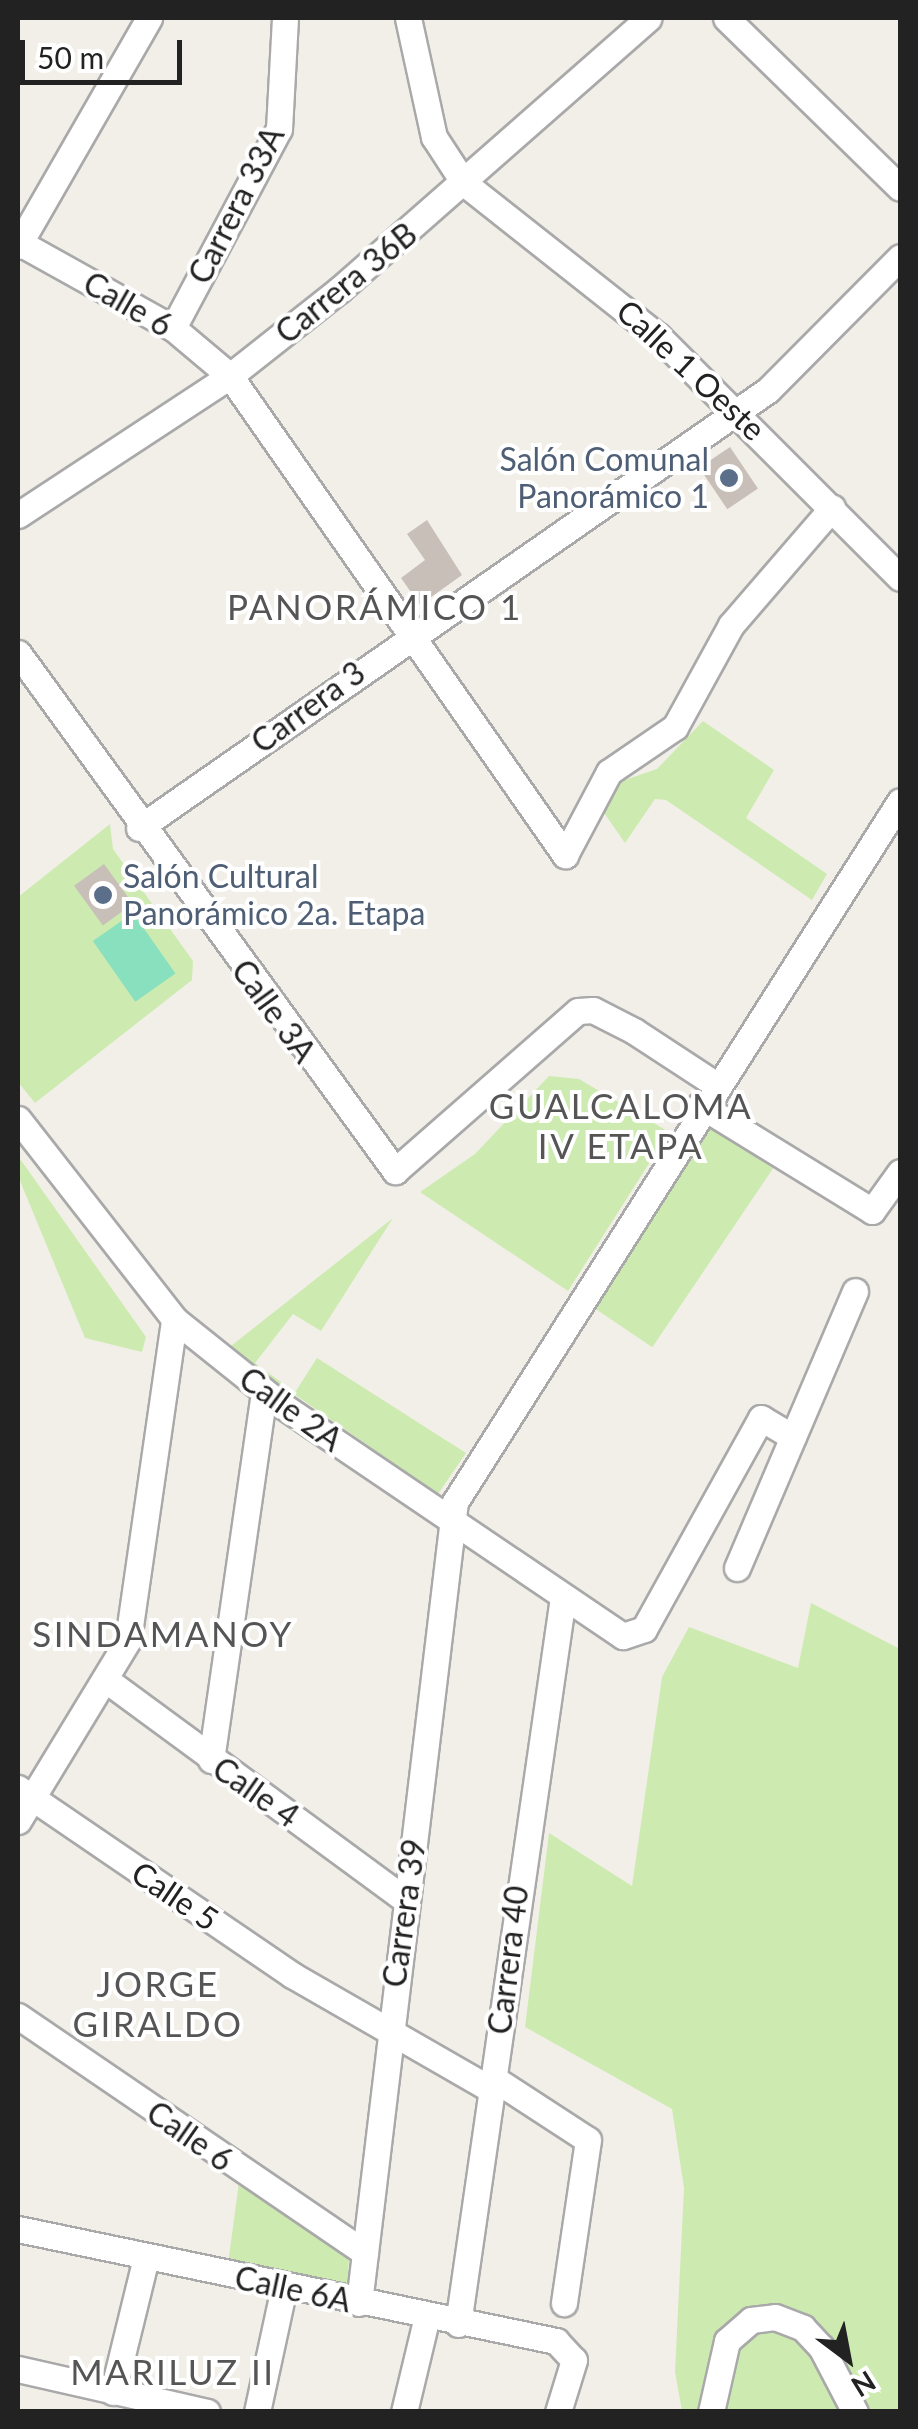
<!DOCTYPE html>
<meta charset="utf-8">
<style>
body{margin:0}
#map{position:relative;width:918px;height:2429px;overflow:hidden;background:#f2efe9;font-family:Lato,sans-serif}
div>[style]{position:absolute}
[style*='--x']{left:calc(var(--x)*1px);top:calc(var(--y)*1px);width:calc(var(--w)*1px);rotate:calc(var(--a)*1deg)}
.grass>*{inset:0;background:#cdebb0;transform-origin:0 0}
.pitch>*{inset:0;background:#88e0be;transform-origin:0 0}
.building>*{inset:0;background:#c7bfb8;transform-origin:0 0}
.roads{filter:drop-shadow(2px 0 #a9a9a9) drop-shadow(-2px 0 #a9a9a9) drop-shadow(0 2px #a9a9a9) drop-shadow(0 -2px #a9a9a9)}
.minor>*{height:25px;margin:-12.5px;padding:0 12.5px;transform-origin:12.5px;border-radius:12.5px;background:#fff}
.dots>*{width:28px;height:28px;translate:-50% -50%;box-sizing:border-box;border:5px solid #fff;border-radius:50%}
span{translate:-50% -50%;white-space:nowrap;text-align:center;line-height:1.15;-webkit-text-stroke:8px #fff;paint-order:stroke}
.street-label{font-size:32px;color:#222}
.service-label{font-size:32px;color:#4e5e75}
.right{translate:-100% -50%;text-align:right}
.left{translate:0 -50%;text-align:left}
.neighbourhood-label{font-size:35px;color:#555;letter-spacing:2.5px}
.frame{position:absolute;inset:0;border:20px solid #222;pointer-events:none}
.north{position:absolute;left:798px;top:2309px;width:100px;height:100px;-webkit-text-stroke:8px #fff;paint-order:stroke;rotate:148deg;font-size:28px;font-weight:700;line-height:40px;text-align:center;color:#222}
.north::after{content:'';display:block;margin:auto;width:35px;height:45px;background:#222;clip-path:polygon(50% 0,100% 100%,50% 72%,0 100%)}
.scale{position:absolute;left:20px;top:40px;width:162px;height:45px;box-sizing:border-box;border:5px solid #222;border-top:0;padding-left:12px;font-size:30px;line-height:35px;white-space:nowrap;color:#222;-webkit-text-stroke:8px #fff;paint-order:stroke}
</style>
<div id="map">
<div class="grass">
<div style="clip-path:polygon(703px 721px,774px 770px,746px 818px,827px 874px,812px 900px,666px 800px,655px 799px,625px 843px,600px 807px,616px 783px,657px 769px)"></div>
<div style="clip-path:polygon(110px 824px,113px 849px,193px 961px,192px 980px,35px 1103px,18px 1082px,18px 897px)"></div>
<div style="clip-path:polygon(549px 1076px,579px 1079px,669px 1132px,568px 1291px,420px 1192px,475px 1154px)"></div>
<div style="left:706px;top:1123px;width:81px;height:216px;rotate:34deg"></div>
<div style="clip-path:polygon(18px 1156px,146px 1337px,142px 1352px,85px 1338px,18px 1176px)"></div>
<div style="clip-path:polygon(393px 1218px,321px 1331px,293px 1314px,255px 1363px,285px 1385px,282px 1398px,226px 1350px)"></div>
<div style="clip-path:polygon(317px 1358px,466px 1453px,438px 1494px,294px 1394px)"></div>
<div style="clip-path:polygon(811px 1603px,900px 1649px,900px 2411px,682px 2411px,675px 2372px,684px 2188px,672px 2109px,525px 2027px,549px 1833px,632px 1886px,662px 1677px,689px 1627px,798px 1668px)"></div>
<div style="clip-path:polygon(239px 2182px,349px 2256px,348px 2283px,228px 2264px)"></div>
</div>
<div class="pitch">
<div style="left:133px;top:913px;width:74px;height:49px;rotate:55deg"></div>
</div>
<div class="building">
<div style="left:730px;top:447px;width:50px;height:37px;rotate:56deg"></div>
<div style="clip-path:polygon(427px 520px,462px 575px,420px 605px,401px 578px,425px 560px,407px 534px)"></div>
<div style="left:104px;top:864px;width:49px;height:37px;rotate:54deg"></div>
</div>
<div class="roads">
<div class="minor">
<div style="--x:408;--y:18;--w:122;--a:77.7"></div>
<div style="--x:434;--y:137;--w:55;--a:56.9"></div>
<div style="--x:464;--y:183;--w:247;--a:38.3"></div>
<div style="--x:658;--y:336;--w:342;--a:45"></div>
<div style="--x:726;--y:18;--w:243;--a:44.3"></div>
<div style="--x:20;--y:243;--w:175;--a:29.1"></div>
<div style="--x:173;--y:328;--w:75;--a:40.1"></div>
<div style="--x:230;--y:376;--w:585;--a:55.03"></div>
<div style="--x:565;--y:855;--w:94;--a:-62.1"></div>
<div style="--x:609;--y:772;--w:80;--a:-34.3"></div>
<div style="--x:675;--y:727;--w:116;--a:-61.2"></div>
<div style="--x:731;--y:625;--w:155;--a:-49.2"></div>
<div style="--x:18;--y:246;--w:263;--a:-60.1"></div>
<div style="--x:173;--y:328;--w:225;--a:-62"></div>
<div style="--x:279;--y:129;--w:111;--a:-86.9"></div>
<div style="--x:18;--y:515;--w:254;--a:-33.3"></div>
<div style="--x:230;--y:376;--w:139;--a:-38.3"></div>
<div style="--x:339;--y:290;--w:412;--a:-41.3"></div>
<div style="--x:18;--y:653;--w:641;--a:53.95"></div>
<div style="--x:395;--y:1171;--w:243;--a:-41.2"></div>
<div style="--x:578;--y:1011;--w:15;--a:-4"></div>
<div style="--x:593;--y:1010;--w:46;--a:27.1"></div>
<div style="--x:634;--y:1031;--w:97;--a:33.2"></div>
<div style="--x:139;--y:828;--w:766;--a:-34.85"></div>
<div style="--x:768;--y:390;--w:187;--a:-45.2"></div>
<div style="--x:700;--y:1105;--w:202;--a:31.6"></div>
<div style="--x:872;--y:1211;--w:48;--a:-54.3"></div>
<div style="--x:18;--y:1119;--w:254;--a:52"></div>
<div style="--x:174;--y:1319;--w:136;--a:38.7"></div>
<div style="--x:280;--y:1404;--w:414;--a:34.1"></div>
<div style="--x:623;--y:1636;--w:22;--a:-18"></div>
<div style="--x:644;--y:1629;--w:241;--a:-61"></div>
<div style="--x:761;--y:1418;--w:37;--a:31"></div>
<div style="--x:737;--y:1568;--w:301;--a:-66.9"></div>
<div style="--x:109;--y:1682;--w:366;--a:36.3"></div>
<div style="--x:211;--y:1760;--w:372;--a:-81.8"></div>
<div style="--x:18;--y:1788;--w:332;--a:34.3"></div>
<div style="--x:292;--y:1975;--w:231;--a:29.9"></div>
<div style="--x:18;--y:1821;--w:212;--a:-58.7"></div>
<div style="--x:128;--y:1640;--w:324;--a:-81.8"></div>
<div style="--x:18;--y:2016;--w:420;--a:34.3"></div>
<div style="--x:493;--y:2078;--w:113;--a:33.1"></div>
<div style="--x:588;--y:2140;--w:165;--a:98.4"></div>
<div style="--x:18;--y:2229;--w:550;--a:11.76"></div>
<div style="--x:556;--y:2341;--w:26;--a:47"></div>
<div style="--x:574;--y:2360;--w:54;--a:107.1"></div>
<div style="--x:359;--y:2303;--w:807;--a:-83.17"></div>
<div style="--x:455;--y:1502;--w:830;--a:-57.59"></div>
<div style="--x:458;--y:2324;--w:735;--a:-81.78"></div>
<div style="--x:18;--y:2369;--w:194;--a:12.8"></div>
<div style="--x:113;--y:2392;--w:138;--a:-76.2"></div>
<div style="--x:257;--y:2412;--w:128;--a:-77.8"></div>
<div style="--x:404;--y:2412;--w:99;--a:-76.5"></div>
<div style="--x:711;--y:2412;--w:73;--a:-77.3"></div>
<div style="--x:727;--y:2341;--w:32;--a:-41"></div>
<div style="--x:751;--y:2320;--w:24;--a:-7"></div>
<div style="--x:775;--y:2317;--w:30;--a:21"></div>
<div style="--x:803;--y:2328;--w:26;--a:47"></div>
<div style="--x:821;--y:2347;--w:73;--a:62.4"></div>
</div>
</div>
<div class="dots">
<div style="left:729px;top:478px;background:#5c6f8a"></div>
<div style="left:103px;top:895px;background:#5c6f8a"></div>
</div>
<div class="street-label">
<span style="left:236px;top:205px;rotate:-63deg">Carrera 33A</span>
<span style="left:346px;top:283px;rotate:-39deg">Carrera 36B</span>
<span style="left:128px;top:304px;rotate:30deg">Calle 6</span>
<span style="left:691px;top:370px;rotate:43deg">Calle 1 Oeste</span>
<span style="left:308px;top:707px;rotate:-36deg">Carrera 3</span>
<span style="left:274px;top:1011px;rotate:54deg">Calle 3A</span>
<span style="left:291px;top:1409px;rotate:36deg">Calle 2A</span>
<span style="left:256px;top:1792px;rotate:35deg">Calle 4</span>
<span style="left:175px;top:1896px;rotate:34deg">Calle 5</span>
<span style="left:404px;top:1913px;rotate:-82deg">Carrera 39</span>
<span style="left:508px;top:1960px;rotate:-83deg">Carrera 40</span>
<span style="left:190px;top:2136px;rotate:35deg">Calle 6</span>
<span style="left:293px;top:2289px;rotate:12deg">Calle 6A</span>
</div>
<div class="service-label">
<span class="right" style="left:709px;top:478px">Salón Comunal<br>Panorámico 1</span>
<span class="left" style="left:123px;top:895px">Salón Cultural<br>Panorámico 2a. Etapa</span>
</div>
<div class="neighbourhood-label">
<span style="left:375px;top:606px">PANORÁMICO 1</span>
<span style="left:621px;top:1125px">GUALCALOMA<br>IV ETAPA</span>
<span style="left:163px;top:1633px">SINDAMANOY</span>
<span style="left:158px;top:2003px">JORGE<br>GIRALDO</span>
<span style="left:173px;top:2371px">MARILUZ II</span>
</div>
<div class="frame"></div>
<div class="north">N</div>
<div class="scale">50 m</div>
</div>
